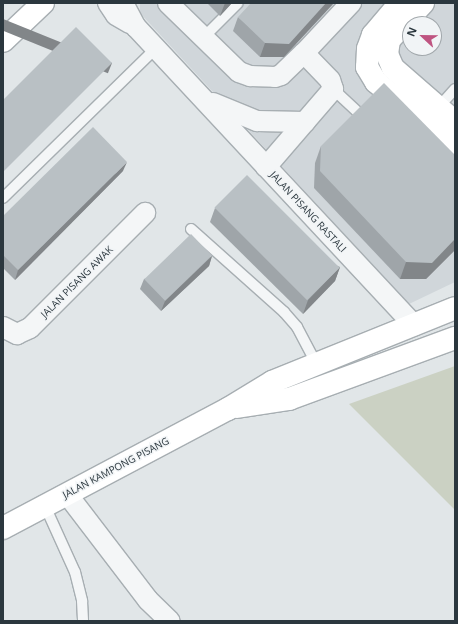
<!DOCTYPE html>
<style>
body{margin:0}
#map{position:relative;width:458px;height:624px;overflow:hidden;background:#e1e6e8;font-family:"Open Sans",sans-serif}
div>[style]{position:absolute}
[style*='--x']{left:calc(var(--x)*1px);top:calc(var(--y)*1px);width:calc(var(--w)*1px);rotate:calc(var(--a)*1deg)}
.built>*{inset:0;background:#d0d6da}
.green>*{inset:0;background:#cbd1c3}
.roads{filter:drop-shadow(1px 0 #a7aeb2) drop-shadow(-1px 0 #a7aeb2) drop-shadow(0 1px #a7aeb2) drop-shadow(0 -1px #a7aeb2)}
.lane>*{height:10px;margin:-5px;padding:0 5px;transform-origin:5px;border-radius:5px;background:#f4f6f7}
.street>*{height:20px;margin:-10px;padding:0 10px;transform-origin:10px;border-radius:10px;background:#f4f6f7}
.secondary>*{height:22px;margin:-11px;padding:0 11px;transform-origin:11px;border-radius:11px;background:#fff}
.wall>*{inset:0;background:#9fa5a9}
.shaded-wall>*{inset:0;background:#828689;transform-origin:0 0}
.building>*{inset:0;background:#b9c0c4;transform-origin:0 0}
span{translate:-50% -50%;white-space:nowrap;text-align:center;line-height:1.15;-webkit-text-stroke:3px #f1f4f6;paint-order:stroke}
.street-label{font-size:10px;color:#2b373e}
.frame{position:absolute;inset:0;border:4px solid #2b373e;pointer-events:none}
.north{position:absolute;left:402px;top:16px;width:40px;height:40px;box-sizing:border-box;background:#f1f4f6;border:1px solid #a2a8ac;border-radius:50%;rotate:292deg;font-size:11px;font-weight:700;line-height:16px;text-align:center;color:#2b373e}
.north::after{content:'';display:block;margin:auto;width:14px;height:18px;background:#bf5481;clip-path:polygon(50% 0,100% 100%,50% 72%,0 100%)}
</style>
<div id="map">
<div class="built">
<div style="clip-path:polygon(evenodd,140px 3px,455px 3px,455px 282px,409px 304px,140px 13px,140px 3px,410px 24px,434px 24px,434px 48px,410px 48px,410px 24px)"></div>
</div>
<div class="green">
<div style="clip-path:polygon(455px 366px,455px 510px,349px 404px)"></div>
</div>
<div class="roads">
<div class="lane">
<div style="--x:203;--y:38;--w:49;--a:-45"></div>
<div style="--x:333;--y:89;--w:40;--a:43"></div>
<div style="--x:437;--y:109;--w:27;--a:-48"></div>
<div style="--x:3;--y:198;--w:214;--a:-44.4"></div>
<div style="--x:191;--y:229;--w:125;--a:41.7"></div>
<div style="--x:284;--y:312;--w:20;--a:49"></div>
<div style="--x:297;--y:327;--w:43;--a:62.2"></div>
<div style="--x:45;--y:506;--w:72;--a:65.6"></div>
<div style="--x:75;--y:572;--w:30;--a:76"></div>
<div style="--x:82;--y:601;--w:20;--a:87"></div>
</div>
<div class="street">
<div style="--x:108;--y:3;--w:14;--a:56"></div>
<div style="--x:116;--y:15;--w:16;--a:30"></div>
<div style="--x:123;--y:3;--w:27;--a:62"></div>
<div style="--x:136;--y:27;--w:408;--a:47"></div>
<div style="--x:168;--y:3;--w:99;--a:44.2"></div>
<div style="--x:239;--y:72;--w:12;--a:20"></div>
<div style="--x:250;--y:76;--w:25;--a:2"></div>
<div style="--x:275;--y:77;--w:6;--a:-18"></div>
<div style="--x:281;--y:75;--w:32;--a:-44"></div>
<div style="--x:304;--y:53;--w:69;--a:-46.8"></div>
<div style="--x:213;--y:103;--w:48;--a:22.2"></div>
<div style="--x:257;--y:121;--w:48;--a:1.2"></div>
<div style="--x:266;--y:167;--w:103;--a:-49.3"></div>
<div style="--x:333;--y:89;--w:9;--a:-108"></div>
<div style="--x:330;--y:80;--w:37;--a:-134"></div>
<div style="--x:3;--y:327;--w:16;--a:27"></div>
<div style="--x:17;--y:334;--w:14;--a:-25"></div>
<div style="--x:30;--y:328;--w:163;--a:-45"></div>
<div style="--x:67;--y:494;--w:133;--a:52.6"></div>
<div style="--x:148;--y:600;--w:30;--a:44"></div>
</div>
<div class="secondary">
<div style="--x:400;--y:3;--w:42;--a:130.2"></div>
<div style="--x:373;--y:35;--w:15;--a:110"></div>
<div style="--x:368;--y:49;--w:18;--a:93"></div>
<div style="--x:367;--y:67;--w:17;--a:59"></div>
<div style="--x:376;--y:82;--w:102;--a:39.4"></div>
<div style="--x:423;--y:3;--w:50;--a:132.6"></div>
<div style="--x:389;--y:40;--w:14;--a:98"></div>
<div style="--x:387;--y:54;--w:15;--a:67"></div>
<div style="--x:393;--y:68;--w:82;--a:41.1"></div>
<div style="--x:3;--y:41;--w:55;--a:-43.5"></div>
<div style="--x:237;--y:407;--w:53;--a:-8.7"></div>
<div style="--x:289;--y:399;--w:177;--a:-20.2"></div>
<div style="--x:3;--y:528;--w:255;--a:-27.9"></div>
<div style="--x:228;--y:409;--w:52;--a:-31.5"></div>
<div style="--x:272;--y:382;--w:197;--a:-22"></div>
</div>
</div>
<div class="wall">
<div style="clip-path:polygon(207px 3px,232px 3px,220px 16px)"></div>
<div style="clip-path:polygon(238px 17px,284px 57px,260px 57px,233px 31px)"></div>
<div style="clip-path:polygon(321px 146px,455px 155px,455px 250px,426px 279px,400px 279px,314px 188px,315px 163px)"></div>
<div style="clip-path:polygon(123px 171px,15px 280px,3px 268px,3px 216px)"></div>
<div style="clip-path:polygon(215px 208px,340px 267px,335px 281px,303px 314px,210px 222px)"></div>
<div style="clip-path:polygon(212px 256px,209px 266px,161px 311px,140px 289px,144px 279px)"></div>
</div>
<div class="shaded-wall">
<div style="clip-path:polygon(225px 3px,232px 3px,220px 16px)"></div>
<div style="clip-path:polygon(326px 3px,334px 3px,284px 57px,260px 57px,265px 43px)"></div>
<div style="left:112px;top:63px;width:11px;height:154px;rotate:112deg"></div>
<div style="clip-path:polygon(127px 162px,123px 171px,15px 280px,18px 270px)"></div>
<div style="clip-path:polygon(455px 239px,455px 250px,426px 279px,400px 279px,406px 262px)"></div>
<div style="clip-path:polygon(212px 256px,209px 266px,161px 311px,165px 301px)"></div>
<div style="clip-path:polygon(340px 267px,335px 281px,303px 314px,308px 300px)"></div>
</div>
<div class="building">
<div style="clip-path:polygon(251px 3px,326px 3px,289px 44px,265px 43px,238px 17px)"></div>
<div style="clip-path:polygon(76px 27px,112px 63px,3px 172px,3px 100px)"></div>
<div style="clip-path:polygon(384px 83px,455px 155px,455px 239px,432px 263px,406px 262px,320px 171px,321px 146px)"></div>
<div style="clip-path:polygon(93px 127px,127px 162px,18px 270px,3px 255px,3px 216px)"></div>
<div style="left:247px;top:175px;width:131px;height:46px;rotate:45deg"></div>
<div style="left:191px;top:234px;width:30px;height:65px;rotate:46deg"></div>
</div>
<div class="street-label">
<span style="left:308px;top:212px;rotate:47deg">JALAN PISANG RASTALI</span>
<span style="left:77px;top:282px;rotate:-45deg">JALAN PISANG AWAK</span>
<span style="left:116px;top:468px;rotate:-28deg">JALAN KAMPONG PISANG</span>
</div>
<div class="frame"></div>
<div class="north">N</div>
</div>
